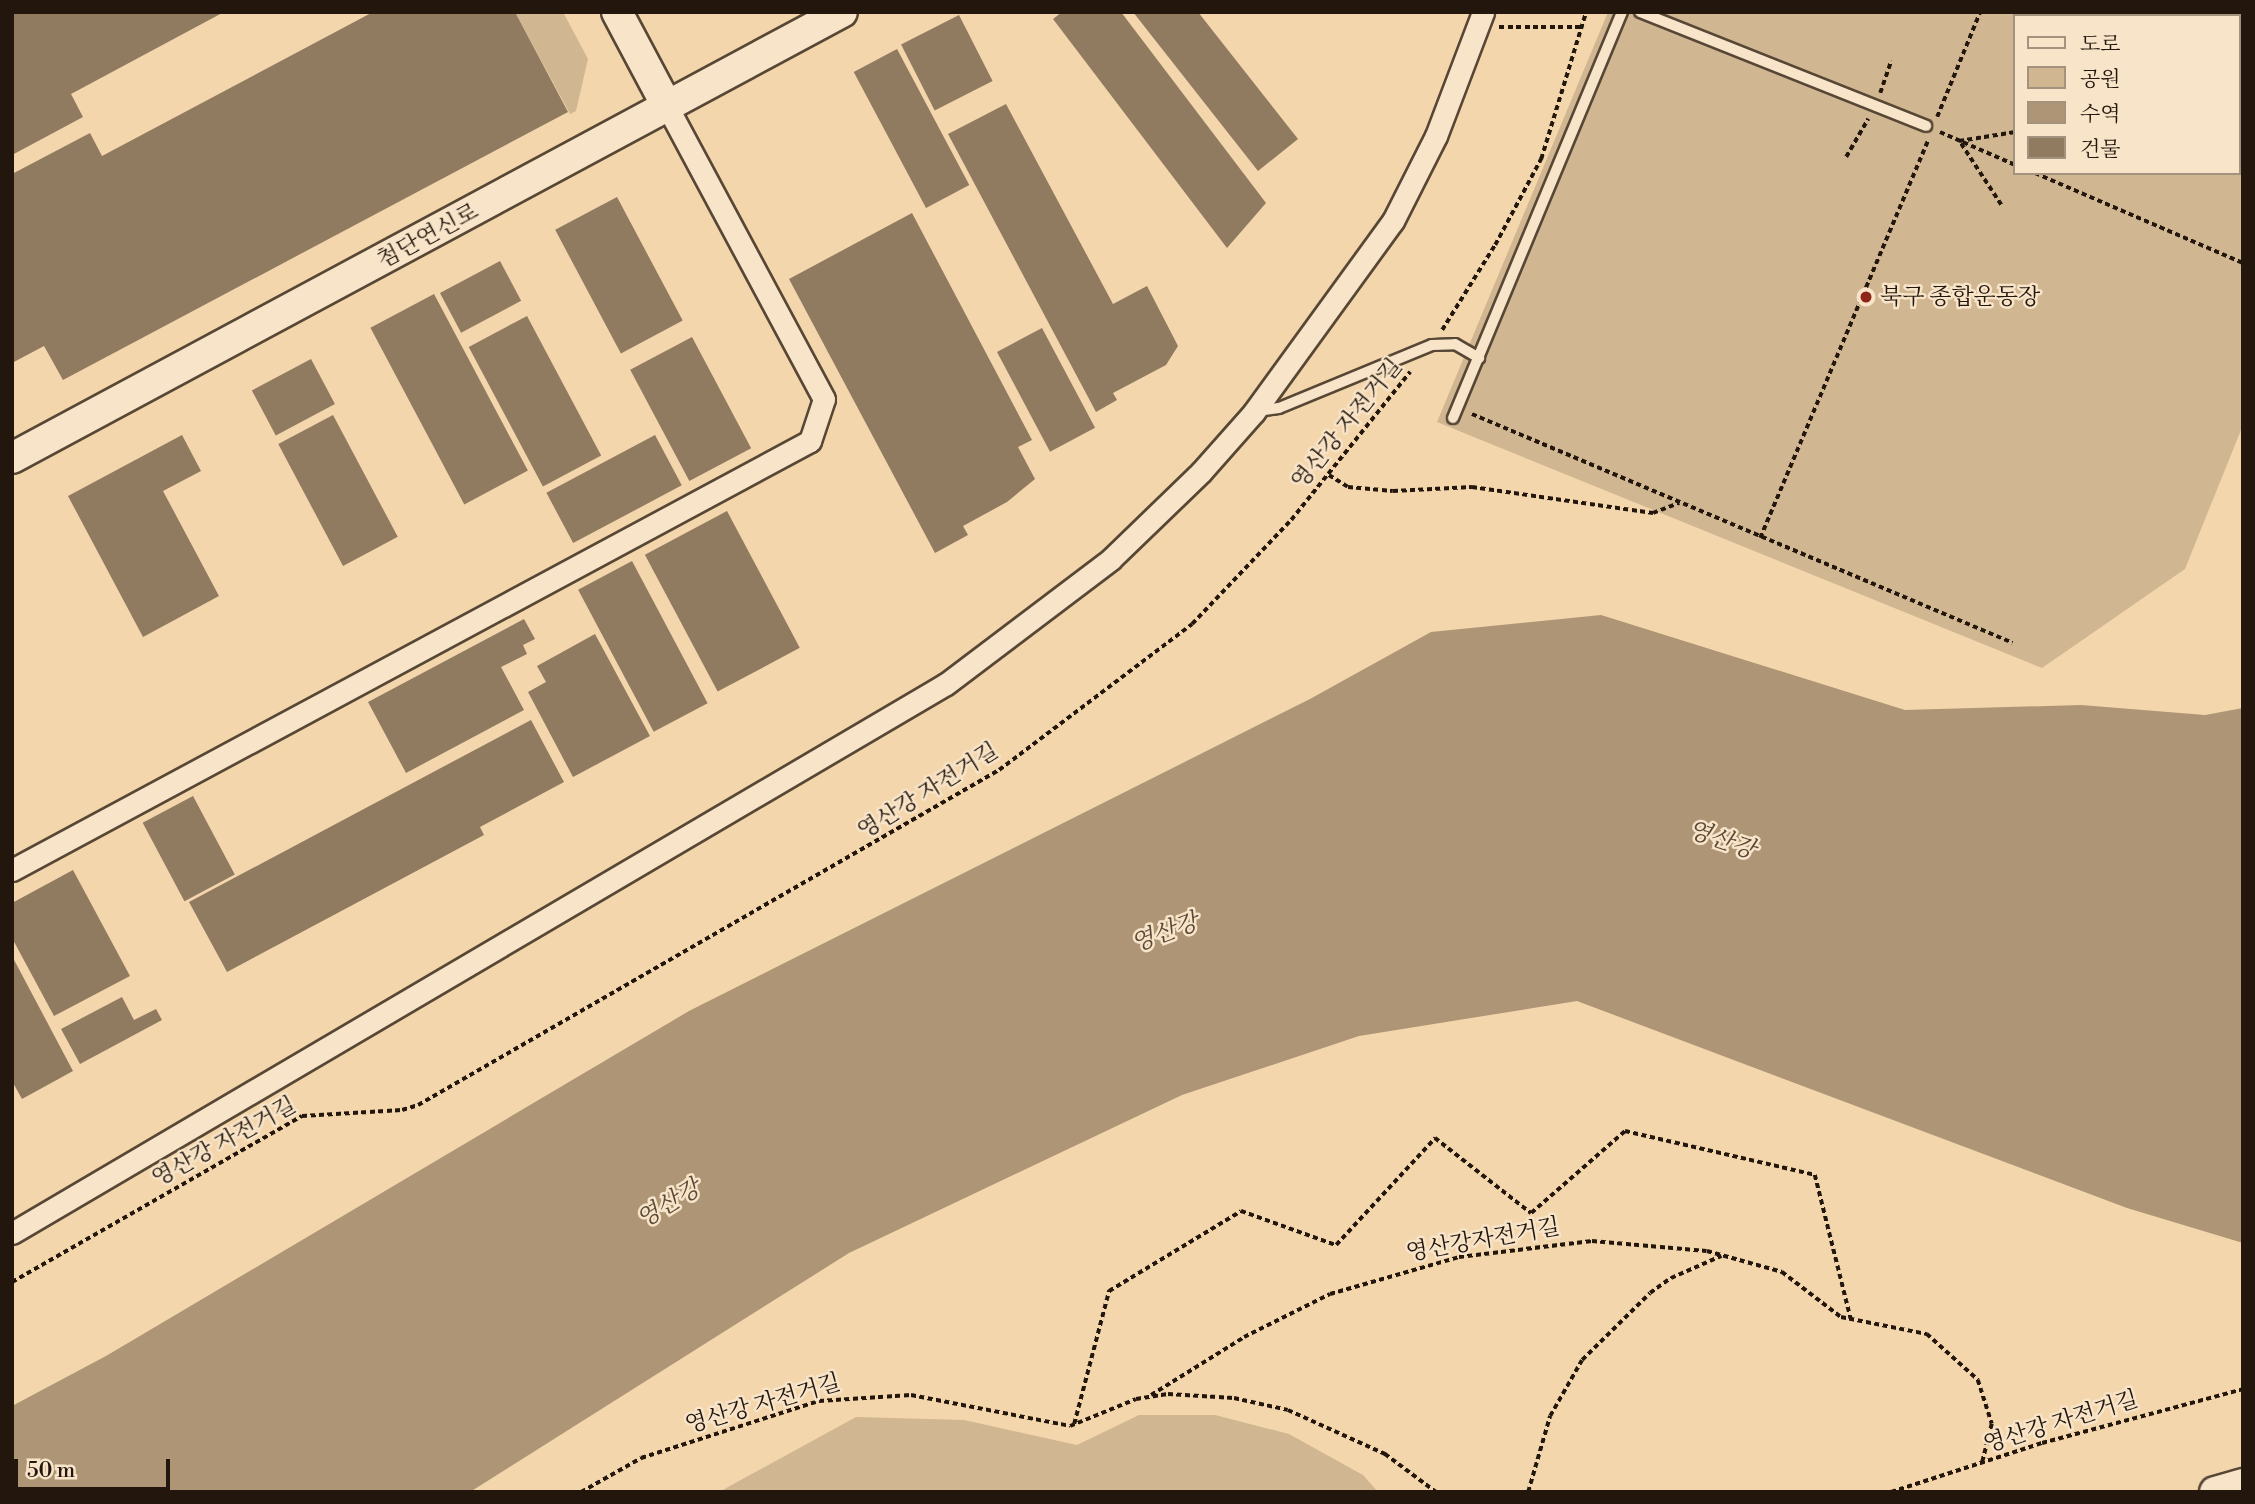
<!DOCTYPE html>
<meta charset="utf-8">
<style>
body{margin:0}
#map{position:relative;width:2255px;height:1504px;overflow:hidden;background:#f4d6ac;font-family:"Libre Bodoni","Noto Serif KR",serif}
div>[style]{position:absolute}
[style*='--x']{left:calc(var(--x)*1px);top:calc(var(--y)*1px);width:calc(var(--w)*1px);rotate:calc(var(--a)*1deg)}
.green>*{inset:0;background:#d0b691}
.water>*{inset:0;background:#ad9576}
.building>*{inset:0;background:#907a60;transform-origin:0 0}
.path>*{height:3.5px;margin-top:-1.75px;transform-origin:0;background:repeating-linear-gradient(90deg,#23170d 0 5px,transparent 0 8.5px)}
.roads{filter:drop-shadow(2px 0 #574735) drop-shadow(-2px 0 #574735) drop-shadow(0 2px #574735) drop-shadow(0 -2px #574735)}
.lane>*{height:10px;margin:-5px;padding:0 5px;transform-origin:5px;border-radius:5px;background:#f8e4c9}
.street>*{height:21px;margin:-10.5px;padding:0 10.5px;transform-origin:10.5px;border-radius:10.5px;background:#f8e4c9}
.secondary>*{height:30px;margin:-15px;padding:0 15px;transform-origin:15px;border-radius:15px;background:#f8e4c9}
.dots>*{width:19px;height:19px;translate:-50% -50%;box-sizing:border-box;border:4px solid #f8e4c9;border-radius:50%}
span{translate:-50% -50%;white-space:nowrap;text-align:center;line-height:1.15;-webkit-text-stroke:5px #f8e4c9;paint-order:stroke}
.street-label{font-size:23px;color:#23170d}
.poi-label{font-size:23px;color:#23170d}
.left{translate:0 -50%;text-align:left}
.water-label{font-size:24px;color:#5a4937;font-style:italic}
.frame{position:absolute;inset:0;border:14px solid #23170d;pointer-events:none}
.legend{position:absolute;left:2013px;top:14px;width:228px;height:161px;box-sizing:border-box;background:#f8e4c9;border:2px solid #a3927e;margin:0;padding:9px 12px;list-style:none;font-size:21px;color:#23170d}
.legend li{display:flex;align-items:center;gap:14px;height:35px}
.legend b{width:35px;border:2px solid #a3927e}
.scale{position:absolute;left:14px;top:1459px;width:156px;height:32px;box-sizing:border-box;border:4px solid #23170d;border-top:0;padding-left:9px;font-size:21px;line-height:24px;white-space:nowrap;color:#23170d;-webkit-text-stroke:5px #f8e4c9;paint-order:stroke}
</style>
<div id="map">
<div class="green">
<div style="clip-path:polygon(563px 12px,588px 59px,576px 111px,570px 114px,516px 14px)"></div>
<div style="clip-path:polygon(evenodd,1608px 12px,2243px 12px,2243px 425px,2185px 569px,2042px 668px,1437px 422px,1608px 12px,2015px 16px,2239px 16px,2239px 173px,2015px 173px,2015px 16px)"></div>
<div style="clip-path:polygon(1139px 1415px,1215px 1415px,1289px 1434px,1363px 1475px,1378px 1492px,719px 1492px,856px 1417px,964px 1420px,1077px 1445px)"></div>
</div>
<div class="water">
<div style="clip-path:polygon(1601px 615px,1905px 710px,2081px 705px,2205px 715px,2243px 708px,2243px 1243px,2127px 1208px,1577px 1001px,1359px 1036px,1182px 1095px,849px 1253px,470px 1492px,12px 1492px,12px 1406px,106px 1356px,689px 1011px,1310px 699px,1431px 632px)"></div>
</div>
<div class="building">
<div style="clip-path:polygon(12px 12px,224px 12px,71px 94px,83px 117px,12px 155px)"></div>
<div style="clip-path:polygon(373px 12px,515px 12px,568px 112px,63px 380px,44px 346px,12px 363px,12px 174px,90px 133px,102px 156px)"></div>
<div style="clip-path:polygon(1062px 12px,1121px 12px,1266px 203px,1227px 248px,1053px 19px)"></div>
<div style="clip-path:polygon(1133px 12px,1198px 12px,1298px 139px,1258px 171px)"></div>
<div style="left:959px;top:15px;width:74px;height:65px;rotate:63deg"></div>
<div style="left:897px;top:49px;width:154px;height:49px;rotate:62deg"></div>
<div style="clip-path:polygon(1006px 104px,1113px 304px,1147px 286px,1178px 346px,1166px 365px,1113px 393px,1117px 400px,1096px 412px,948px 134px)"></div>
<div style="left:617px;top:197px;width:140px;height:70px;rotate:62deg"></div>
<div style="clip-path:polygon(912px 213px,1032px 440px,1018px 447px,1035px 479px,1007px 502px,963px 526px,968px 535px,935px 553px,789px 279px)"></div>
<div style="left:500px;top:261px;width:45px;height:68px;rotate:62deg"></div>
<div style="left:434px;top:294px;width:200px;height:72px;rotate:62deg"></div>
<div style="left:527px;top:316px;width:158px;height:66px;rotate:62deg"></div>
<div style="left:1042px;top:328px;width:113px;height:51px;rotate:62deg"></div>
<div style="left:692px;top:337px;width:126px;height:70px;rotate:62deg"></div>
<div style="left:311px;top:359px;width:51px;height:67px;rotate:62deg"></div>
<div style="left:333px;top:415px;width:138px;height:62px;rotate:62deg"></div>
<div style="clip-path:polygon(182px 435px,201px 471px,163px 491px,219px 596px,143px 637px,68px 496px)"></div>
<div style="left:655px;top:435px;width:57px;height:123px;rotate:62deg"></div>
<div style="left:727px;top:511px;width:155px;height:93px;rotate:62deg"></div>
<div style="left:632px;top:561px;width:161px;height:61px;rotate:62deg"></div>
<div style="clip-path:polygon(524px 619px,535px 639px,523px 645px,527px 654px,501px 667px,524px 710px,406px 773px,368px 702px)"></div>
<div style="clip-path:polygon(595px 634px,650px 736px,573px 777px,528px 692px,546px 682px,537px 666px)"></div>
<div style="clip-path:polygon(531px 720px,564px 782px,480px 827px,484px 835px,227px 972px,189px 902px)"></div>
<div style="left:193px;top:796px;width:89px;height:57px;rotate:62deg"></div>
<div style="clip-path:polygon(73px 870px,130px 976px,54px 1016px,12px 938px,12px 903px)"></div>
<div style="clip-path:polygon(12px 956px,73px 1071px,22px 1099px,12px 1081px)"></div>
<div style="clip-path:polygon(122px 997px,134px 1020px,156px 1009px,162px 1020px,80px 1064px,61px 1029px)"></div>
</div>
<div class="path">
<div style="--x:1499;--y:27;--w:82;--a:0"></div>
<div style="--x:1880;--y:93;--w:34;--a:-71"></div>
<div style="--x:1937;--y:117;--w:113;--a:-67.7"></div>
<div style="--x:1940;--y:132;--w:82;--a:23.7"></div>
<div style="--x:1846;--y:157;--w:44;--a:-59.9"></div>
<div style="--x:2035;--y:173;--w:227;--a:23.4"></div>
<div style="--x:2001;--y:205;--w:77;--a:-123.3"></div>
<div style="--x:1959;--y:141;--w:57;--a:-9.1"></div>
<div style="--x:1442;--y:330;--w:100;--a:-58.1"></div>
<div style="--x:1495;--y:245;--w:98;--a:-61.9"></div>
<div style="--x:1541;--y:159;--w:154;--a:-73"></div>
<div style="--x:1472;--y:414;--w:587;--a:22.94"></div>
<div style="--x:1329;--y:475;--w:22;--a:32"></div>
<div style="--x:1348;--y:487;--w:45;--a:5.1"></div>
<div style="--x:1393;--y:491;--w:79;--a:-2.9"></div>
<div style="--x:1472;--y:487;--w:183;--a:8.2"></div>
<div style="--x:1653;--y:513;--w:28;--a:-21"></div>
<div style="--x:1760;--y:538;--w:432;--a:-67.1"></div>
<div style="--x:12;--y:1282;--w:334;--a:-29.8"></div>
<div style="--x:302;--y:1116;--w:100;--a:-3.4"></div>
<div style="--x:402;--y:1110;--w:17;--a:-17"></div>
<div style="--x:418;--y:1105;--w:671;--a:-29.97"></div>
<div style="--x:999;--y:770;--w:242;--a:-37.1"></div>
<div style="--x:1192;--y:624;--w:144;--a:-46.4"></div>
<div style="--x:1291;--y:520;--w:190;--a:-51.2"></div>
<div style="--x:1151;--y:1395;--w:110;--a:-31.9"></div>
<div style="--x:1244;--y:1337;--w:96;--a:-26.6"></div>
<div style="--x:1330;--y:1294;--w:134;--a:-16"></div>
<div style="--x:1459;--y:1257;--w:134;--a:-6.9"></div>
<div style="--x:1592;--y:1241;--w:115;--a:5"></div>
<div style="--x:1707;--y:1251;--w:78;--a:15.6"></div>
<div style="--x:1782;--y:1272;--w:74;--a:37.3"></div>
<div style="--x:1841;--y:1317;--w:88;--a:11.2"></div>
<div style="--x:1927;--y:1334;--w:69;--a:42"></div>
<div style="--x:1978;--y:1380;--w:46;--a:72.3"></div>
<div style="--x:1992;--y:1424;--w:41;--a:104"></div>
<div style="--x:1074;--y:1424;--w:138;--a:-75.3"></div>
<div style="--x:1109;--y:1291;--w:154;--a:-31.2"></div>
<div style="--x:1241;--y:1211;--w:101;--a:19.7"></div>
<div style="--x:1336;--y:1245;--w:146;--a:-47.2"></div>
<div style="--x:1435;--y:1138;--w:122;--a:38"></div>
<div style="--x:1531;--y:1213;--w:125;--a:-41.1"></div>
<div style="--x:1625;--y:1131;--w:195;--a:13"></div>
<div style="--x:1815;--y:1175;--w:148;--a:76"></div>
<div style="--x:581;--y:1492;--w:69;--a:-29.5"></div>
<div style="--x:641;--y:1458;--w:187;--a:-17.8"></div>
<div style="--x:819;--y:1401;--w:92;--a:-3.7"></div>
<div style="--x:911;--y:1395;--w:162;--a:11"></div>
<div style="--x:1070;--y:1426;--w:71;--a:-22.2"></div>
<div style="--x:1136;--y:1399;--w:32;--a:-9"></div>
<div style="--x:1168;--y:1394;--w:66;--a:3.5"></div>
<div style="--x:1234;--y:1398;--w:55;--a:12.5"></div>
<div style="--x:1288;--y:1410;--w:107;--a:24.4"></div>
<div style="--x:1385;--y:1454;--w:64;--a:36.7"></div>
<div style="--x:1528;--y:1492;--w:79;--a:-73.9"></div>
<div style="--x:1550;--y:1416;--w:64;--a:-60.3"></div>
<div style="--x:1582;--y:1360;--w:95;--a:-44.6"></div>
<div style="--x:1650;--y:1293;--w:26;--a:-36"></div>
<div style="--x:1671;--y:1278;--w:55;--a:-23.7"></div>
<div style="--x:1891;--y:1492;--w:159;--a:-18"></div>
<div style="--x:2042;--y:1443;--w:208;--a:-15"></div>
</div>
<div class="roads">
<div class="lane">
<div style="--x:1640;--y:12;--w:308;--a:21.7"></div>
<div style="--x:1257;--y:411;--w:22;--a:-8"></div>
<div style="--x:1279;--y:408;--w:165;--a:-22.4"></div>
<div style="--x:1432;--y:345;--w:23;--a:-2"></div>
<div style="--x:1455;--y:344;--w:28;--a:30"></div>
<div style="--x:1453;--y:418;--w:440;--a:-67.4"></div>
</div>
<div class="street">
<div style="--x:12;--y:870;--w:906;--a:-28.26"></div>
<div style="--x:810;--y:441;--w:44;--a:-71.6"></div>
<div style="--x:824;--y:399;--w:330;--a:-118.2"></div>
<div style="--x:12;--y:1233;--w:1083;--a:-30.45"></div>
<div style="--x:946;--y:684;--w:207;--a:-37.1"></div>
<div style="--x:1111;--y:559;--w:125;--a:-44"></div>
<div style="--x:1201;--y:472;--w:80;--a:-48.5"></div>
<div style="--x:1254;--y:412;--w:236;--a:-54"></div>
<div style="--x:1393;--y:221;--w:95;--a:-63.2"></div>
<div style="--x:1436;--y:136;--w:133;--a:-69.2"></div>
</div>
<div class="secondary">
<div style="--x:617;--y:12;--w:109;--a:62"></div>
<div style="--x:12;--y:458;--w:942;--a:-28.25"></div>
<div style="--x:2215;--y:1492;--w:29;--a:-16"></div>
</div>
</div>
<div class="dots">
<div style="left:1866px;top:297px;background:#8f2418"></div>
</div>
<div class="street-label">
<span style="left:428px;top:236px;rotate:-28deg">첨단연신로</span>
<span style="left:1347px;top:424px;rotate:-51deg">영산강 자전거길</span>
<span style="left:928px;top:791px;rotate:-32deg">영산강 자전거길</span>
<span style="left:224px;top:1142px;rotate:-29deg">영산강 자전거길</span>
<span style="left:1483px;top:1240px;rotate:-10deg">영산강자전거길</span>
<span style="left:763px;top:1404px;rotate:-16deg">영산강 자전거길</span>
<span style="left:2061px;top:1422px;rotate:-17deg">영산강 자전거길</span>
</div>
<div class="poi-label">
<span class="left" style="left:1880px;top:297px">북구 종합운동장</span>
</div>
<div class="water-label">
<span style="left:1721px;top:841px;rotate:19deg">영산강</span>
<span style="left:1165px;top:934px;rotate:-20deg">영산강</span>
<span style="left:669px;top:1205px;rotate:-31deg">영산강</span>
</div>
<div class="frame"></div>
<ul class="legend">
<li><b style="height:9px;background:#f8e4c9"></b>도로</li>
<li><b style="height:19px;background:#d0b691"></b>공원</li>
<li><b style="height:19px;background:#ad9576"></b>수역</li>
<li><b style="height:19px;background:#907a60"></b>건물</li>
</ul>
<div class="scale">50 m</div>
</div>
